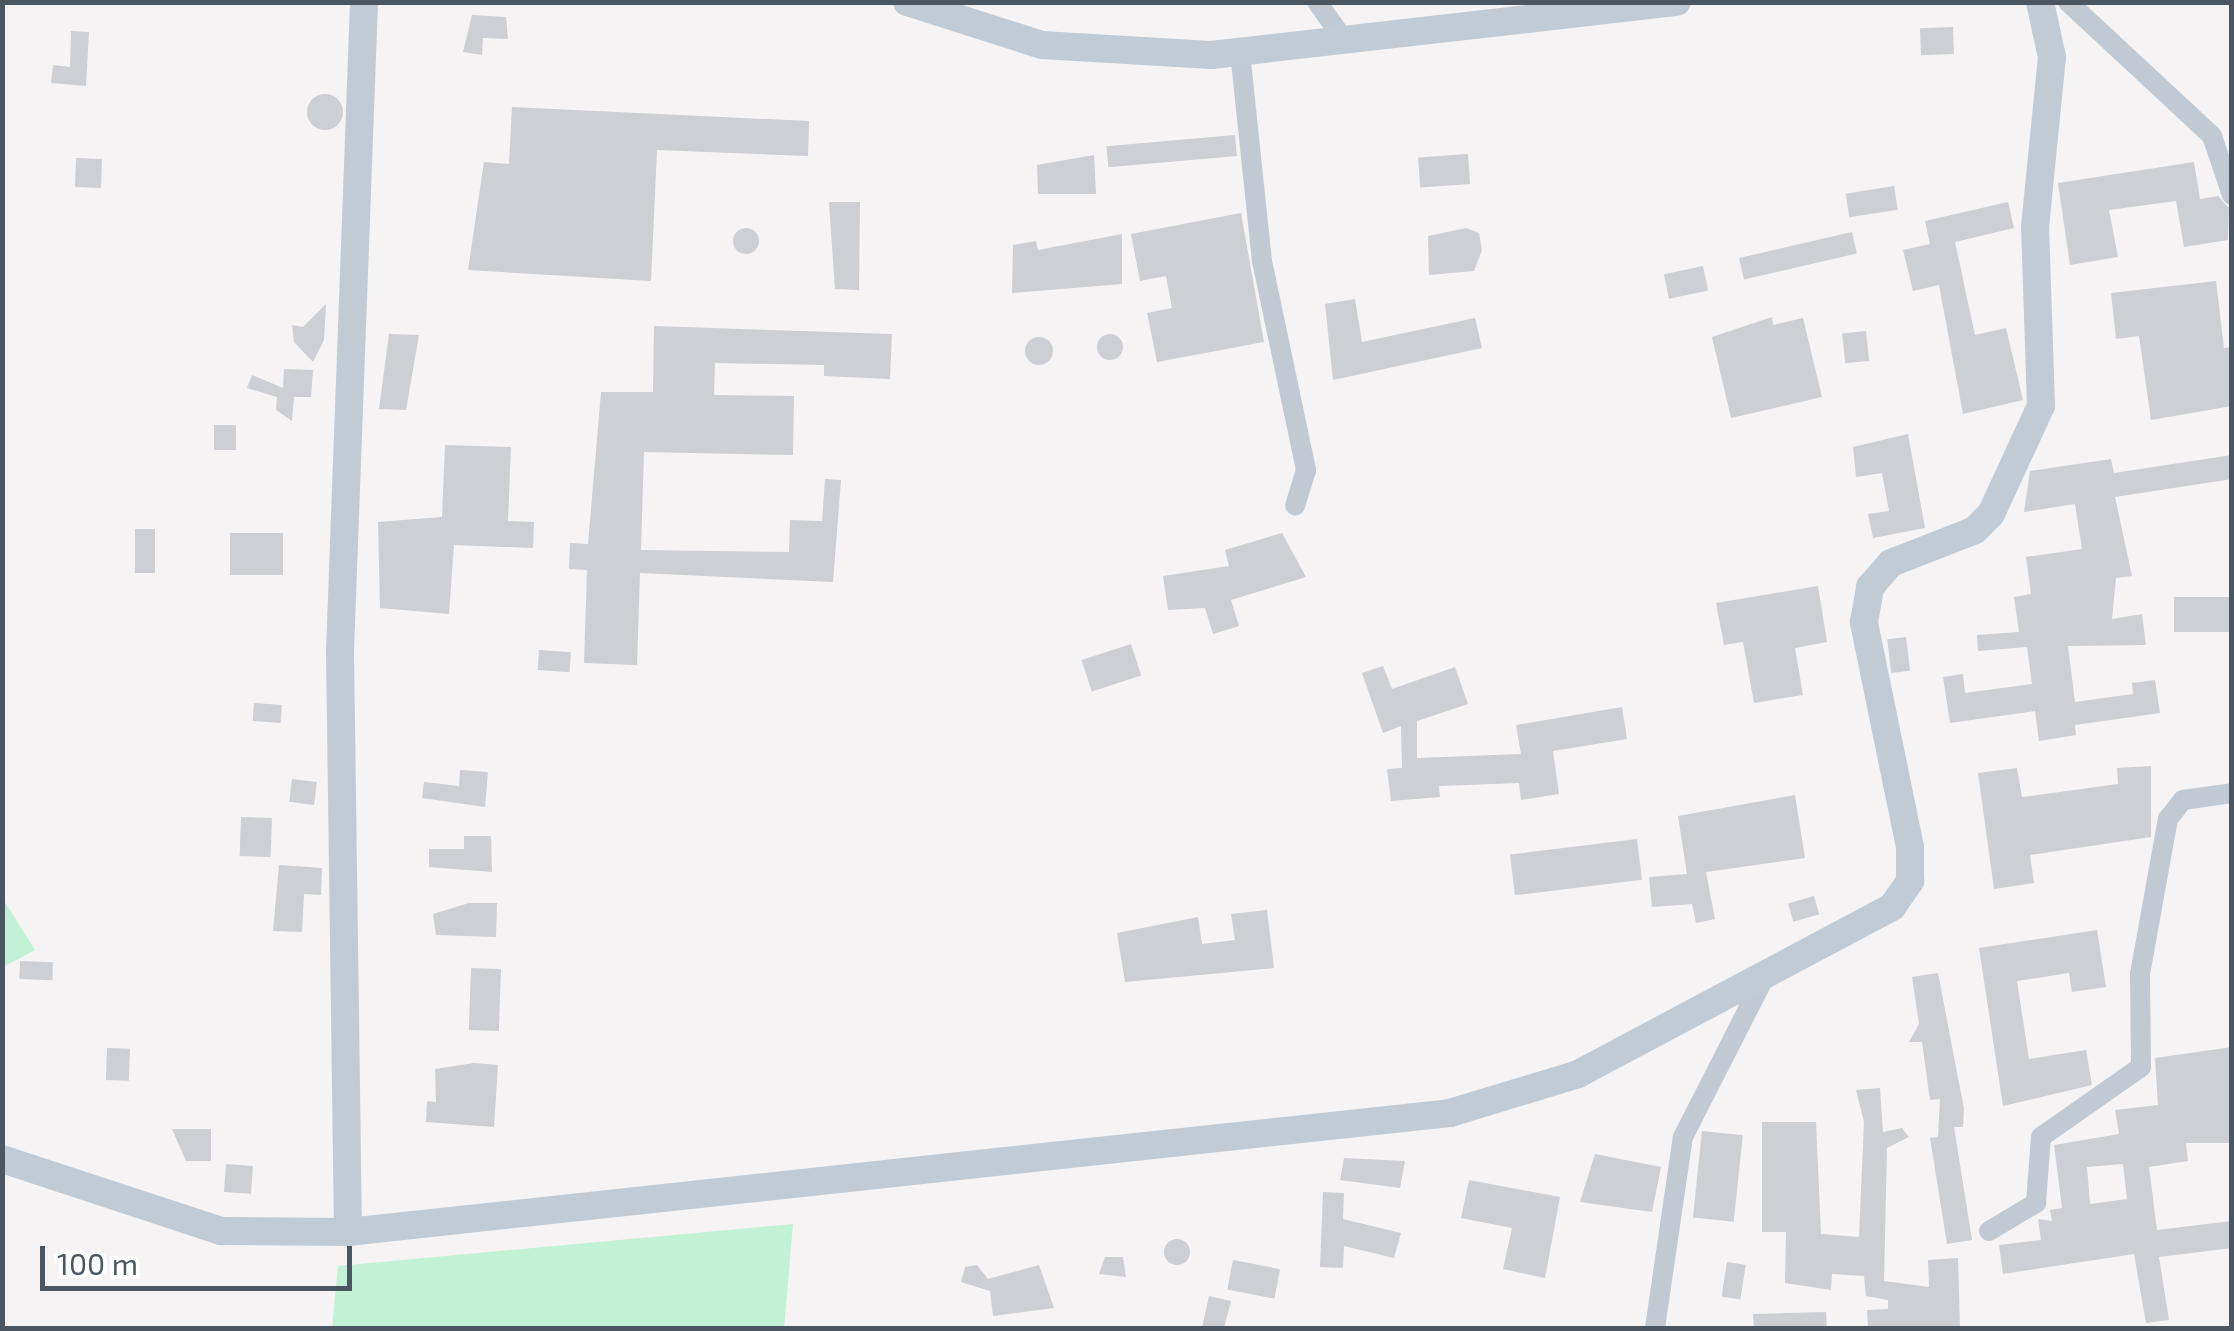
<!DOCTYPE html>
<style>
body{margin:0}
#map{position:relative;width:2234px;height:1331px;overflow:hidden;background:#f5f3f3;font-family:"Exo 2",sans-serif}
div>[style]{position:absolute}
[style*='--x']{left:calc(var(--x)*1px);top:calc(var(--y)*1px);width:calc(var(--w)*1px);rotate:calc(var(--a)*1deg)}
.green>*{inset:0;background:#c3f1d5}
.building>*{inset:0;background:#cdcfd5;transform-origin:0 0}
.round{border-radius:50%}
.street>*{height:20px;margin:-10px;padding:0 10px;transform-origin:10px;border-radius:10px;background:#c1cad2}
.secondary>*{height:28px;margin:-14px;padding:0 14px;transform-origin:14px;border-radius:14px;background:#c1cbd6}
span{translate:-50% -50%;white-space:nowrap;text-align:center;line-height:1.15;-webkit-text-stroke:8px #fff;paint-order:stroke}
.frame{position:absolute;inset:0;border:5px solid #4a5661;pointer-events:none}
.scale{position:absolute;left:40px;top:1246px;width:312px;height:45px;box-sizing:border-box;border:5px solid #4a5661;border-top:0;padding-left:12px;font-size:30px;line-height:35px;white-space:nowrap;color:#4a5661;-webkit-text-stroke:8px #fff;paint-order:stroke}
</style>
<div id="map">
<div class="green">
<div style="clip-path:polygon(3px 899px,35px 950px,3px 967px,2px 967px)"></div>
<div style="clip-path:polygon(793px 1224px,784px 1328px,332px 1328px,338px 1266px)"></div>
</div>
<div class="building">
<div style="clip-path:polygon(472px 15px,506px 17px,508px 39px,483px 38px,482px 55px,463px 52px)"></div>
<div style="left:1953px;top:27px;width:27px;height:33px;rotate:88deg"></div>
<div style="clip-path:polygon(71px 31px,89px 32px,86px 86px,51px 83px,53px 65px,70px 67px)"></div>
<div class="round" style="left:307px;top:94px;width:36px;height:36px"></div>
<div style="clip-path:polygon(512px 107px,809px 121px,808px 156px,657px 150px,651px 281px,468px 270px,484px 162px,509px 164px)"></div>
<div style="left:1235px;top:135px;width:21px;height:129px;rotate:85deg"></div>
<div style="left:1468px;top:154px;width:30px;height:50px;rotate:86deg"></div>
<div style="clip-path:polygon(1094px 155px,1096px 194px,1038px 194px,1037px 165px)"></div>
<div style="left:76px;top:158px;width:26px;height:29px;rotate:2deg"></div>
<div style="clip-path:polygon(2194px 162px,2200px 199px,2218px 196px,2229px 208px,2228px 240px,2184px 247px,2176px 201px,2109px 210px,2118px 257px,2070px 265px,2058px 183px)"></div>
<div style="left:1894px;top:186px;width:24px;height:49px;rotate:81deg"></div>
<div style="clip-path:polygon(829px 202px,860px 202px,859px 290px,835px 289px)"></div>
<div style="clip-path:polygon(2008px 202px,2014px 228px,1955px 242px,1975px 335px,2006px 328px,2023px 400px,1963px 414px,1939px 285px,1913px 291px,1903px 250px,1930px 244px,1925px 221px)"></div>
<div style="clip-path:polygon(1241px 213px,1264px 342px,1157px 362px,1147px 313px,1172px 308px,1166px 276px,1140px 281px,1131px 234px)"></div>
<div class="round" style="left:733px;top:228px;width:26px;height:26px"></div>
<div style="clip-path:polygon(1466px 228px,1479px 233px,1482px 250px,1474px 271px,1429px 275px,1428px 236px)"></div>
<div style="left:1852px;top:232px;width:22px;height:116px;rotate:77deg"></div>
<div style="clip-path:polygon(1122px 234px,1122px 284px,1012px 293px,1013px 245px,1036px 241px,1038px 250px)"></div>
<div style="left:1703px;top:266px;width:25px;height:40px;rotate:78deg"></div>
<div style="clip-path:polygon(2216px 281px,2224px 348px,2232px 347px,2232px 406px,2151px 420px,2139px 336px,2116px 339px,2111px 293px)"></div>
<div style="clip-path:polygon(1355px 299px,1362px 342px,1475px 318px,1482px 348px,1333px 380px,1325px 304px)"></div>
<div style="clip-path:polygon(326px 304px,324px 340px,313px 362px,294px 342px,292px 325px,303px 327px)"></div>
<div style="clip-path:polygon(1772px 317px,1773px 325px,1803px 318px,1822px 397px,1731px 418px,1712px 337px)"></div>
<div style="clip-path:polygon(654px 326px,892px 334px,890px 379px,824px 376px,824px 365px,715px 363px,714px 395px,794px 396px,793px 455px,644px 452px,641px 550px,789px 552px,790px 520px,822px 521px,825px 479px,841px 480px,833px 582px,640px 573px,637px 665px,584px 663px,587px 570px,569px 569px,570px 543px,588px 544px,601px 392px,653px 392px)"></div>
<div style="left:1866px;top:331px;width:30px;height:24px;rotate:84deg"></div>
<div style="clip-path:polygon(389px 334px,419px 335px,406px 410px,379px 409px)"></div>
<div class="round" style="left:1097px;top:334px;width:26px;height:26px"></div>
<div class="round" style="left:1025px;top:337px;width:28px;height:28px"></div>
<div style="clip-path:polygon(284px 369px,313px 370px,311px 397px,294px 397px,292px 421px,276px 410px,277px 397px,247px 388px,252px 375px,283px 388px)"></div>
<div style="left:214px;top:425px;width:22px;height:25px"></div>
<div style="clip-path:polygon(1908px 434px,1925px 528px,1873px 538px,1868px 514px,1889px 511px,1882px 473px,1856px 477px,1853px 447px)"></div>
<div style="clip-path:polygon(445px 445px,511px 447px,508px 521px,534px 522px,533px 548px,454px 545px,449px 614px,380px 608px,378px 522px,442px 517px)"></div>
<div style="clip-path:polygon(2232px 455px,2232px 479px,2115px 497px,2132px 576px,2116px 578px,2112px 619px,2142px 614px,2146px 645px,2068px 646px,2075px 702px,2133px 694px,2132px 683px,2155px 680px,2160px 713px,2075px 725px,2076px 735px,2039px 741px,2035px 711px,1950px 723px,1943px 677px,1963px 674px,1965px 693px,2032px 684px,2027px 647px,1978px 651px,1977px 635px,2019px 632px,2014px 597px,2031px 594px,2026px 557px,2082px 549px,2075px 504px,2024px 512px,2030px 471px,2111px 459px,2114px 473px)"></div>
<div style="left:135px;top:529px;width:20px;height:44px"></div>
<div style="left:230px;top:533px;width:53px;height:42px"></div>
<div style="clip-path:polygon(1282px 533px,1306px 577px,1231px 600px,1239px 626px,1213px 634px,1205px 608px,1168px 610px,1163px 576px,1229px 566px,1225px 550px)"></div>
<div style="clip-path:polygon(1818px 586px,1827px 642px,1795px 648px,1803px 695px,1754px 703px,1743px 642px,1724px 645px,1716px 603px)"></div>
<div style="left:2232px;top:597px;width:35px;height:58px;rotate:90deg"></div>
<div style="left:1906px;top:637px;width:34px;height:19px;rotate:83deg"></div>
<div style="left:1131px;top:644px;width:33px;height:52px;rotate:72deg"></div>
<div style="left:539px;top:650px;width:32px;height:20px;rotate:4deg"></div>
<div style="clip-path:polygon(1383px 666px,1392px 689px,1455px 667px,1468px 704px,1417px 721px,1417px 758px,1521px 754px,1516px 725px,1622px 707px,1627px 739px,1553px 751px,1559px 794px,1521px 800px,1519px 783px,1439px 786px,1440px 797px,1391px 801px,1387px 769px,1402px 768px,1401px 726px,1383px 733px,1362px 673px)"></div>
<div style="left:254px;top:703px;width:28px;height:18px;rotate:4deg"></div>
<div style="clip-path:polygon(2151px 766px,2151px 837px,2030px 855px,2034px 883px,1994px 889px,1978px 773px,2017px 768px,2022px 797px,2118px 784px,2117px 768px)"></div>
<div style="clip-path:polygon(460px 770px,488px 772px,485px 807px,422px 798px,424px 782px,459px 786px)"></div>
<div style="left:292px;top:779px;width:25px;height:23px;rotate:7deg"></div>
<div style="clip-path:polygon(1795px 795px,1805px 858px,1706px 872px,1715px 919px,1696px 923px,1692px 904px,1652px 907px,1649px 877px,1687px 874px,1678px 816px)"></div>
<div style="left:241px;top:817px;width:31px;height:39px;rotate:2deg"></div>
<div style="clip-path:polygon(464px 836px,491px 836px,492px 872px,429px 867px,429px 849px,464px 849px)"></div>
<div style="left:1637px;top:839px;width:41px;height:128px;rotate:83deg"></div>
<div style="clip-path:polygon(279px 865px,322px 868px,321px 895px,304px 894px,302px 932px,273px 931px)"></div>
<div style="left:1814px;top:896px;width:19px;height:27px;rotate:74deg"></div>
<div style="clip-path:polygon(469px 903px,497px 903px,496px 937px,436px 935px,433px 914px)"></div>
<div style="clip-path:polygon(1267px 910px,1274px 968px,1125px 982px,1117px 933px,1198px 917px,1202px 944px,1235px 940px,1231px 914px)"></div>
<div style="clip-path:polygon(2097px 930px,2106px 987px,2072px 992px,2069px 973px,2017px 981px,2029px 1059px,2086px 1050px,2092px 1085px,2003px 1106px,1979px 948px)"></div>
<div style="left:20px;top:961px;width:33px;height:18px;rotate:2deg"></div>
<div style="left:471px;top:968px;width:30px;height:62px;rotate:2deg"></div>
<div style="clip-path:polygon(1938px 973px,1964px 1109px,1963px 1127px,1954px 1127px,1972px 1240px,1947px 1244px,1930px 1138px,1938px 1137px,1940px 1099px,1930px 1100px,1922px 1042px,1909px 1042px,1919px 1024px,1912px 977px)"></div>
<div style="clip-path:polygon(evenodd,2232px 1047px,2232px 1143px,2186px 1143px,2188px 1161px,2149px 1167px,2157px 1230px,2232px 1221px,2232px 1248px,2159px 1257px,2169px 1320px,2146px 1323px,2134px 1254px,2003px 1274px,1999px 1245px,2041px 1240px,2038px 1219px,2052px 1221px,2050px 1210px,2062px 1208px,2054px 1145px,2119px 1134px,2115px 1110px,2158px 1105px,2155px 1058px,2232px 1047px,2123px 1164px,2127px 1199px,2090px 1204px,2087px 1167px,2123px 1164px)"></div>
<div style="left:107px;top:1048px;width:23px;height:32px;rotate:2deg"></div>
<div style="clip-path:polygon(474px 1063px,498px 1065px,494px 1127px,426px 1122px,427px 1101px,436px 1102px,435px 1069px)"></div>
<div style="clip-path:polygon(1880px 1088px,1883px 1132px,1902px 1128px,1909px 1137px,1887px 1148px,1884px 1281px,1929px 1287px,1928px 1260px,1958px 1258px,1960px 1328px,1868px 1328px,1867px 1310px,1888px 1309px,1888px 1300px,1866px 1296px,1864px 1276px,1832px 1274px,1831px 1290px,1785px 1283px,1786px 1232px,1762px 1232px,1762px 1122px,1816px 1122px,1821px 1234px,1859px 1237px,1864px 1122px,1856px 1090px)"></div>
<div style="clip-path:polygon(172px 1129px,211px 1129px,211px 1161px,186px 1161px)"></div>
<div style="left:1702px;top:1131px;width:41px;height:87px;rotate:6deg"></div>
<div style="clip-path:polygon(1595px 1154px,1661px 1167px,1652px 1212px,1580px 1202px)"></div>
<div style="clip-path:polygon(1344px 1158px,1405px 1161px,1400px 1188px,1340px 1180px)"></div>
<div style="left:226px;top:1164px;width:27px;height:28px;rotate:4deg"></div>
<div style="clip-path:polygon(1469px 1180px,1560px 1197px,1545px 1278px,1503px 1269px,1512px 1228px,1461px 1218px)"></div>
<div style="clip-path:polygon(1323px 1192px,1344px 1193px,1343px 1219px,1401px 1233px,1394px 1258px,1344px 1246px,1343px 1268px,1320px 1267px)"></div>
<div class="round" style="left:1164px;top:1239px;width:26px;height:26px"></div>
<div style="clip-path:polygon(1105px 1257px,1123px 1257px,1126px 1277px,1099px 1274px)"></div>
<div style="left:1233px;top:1260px;width:48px;height:30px;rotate:11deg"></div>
<div style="left:1727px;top:1262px;width:19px;height:35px;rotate:9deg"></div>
<div style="clip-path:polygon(977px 1265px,988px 1279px,1039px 1265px,1054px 1308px,993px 1316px,990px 1291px,961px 1282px,965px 1267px)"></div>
<div style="clip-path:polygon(1209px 1296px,1231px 1301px,1224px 1328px,1202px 1328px)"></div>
<div style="clip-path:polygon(1826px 1312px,1827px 1328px,1754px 1328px,1753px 1314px)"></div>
</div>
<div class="street">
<div style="--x:1317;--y:2;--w:47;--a:54.6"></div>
<div style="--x:2068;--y:2;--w:197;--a:42.9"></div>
<div style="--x:2212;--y:136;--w:62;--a:71.3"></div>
<div style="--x:1240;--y:52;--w:210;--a:84"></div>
<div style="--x:1262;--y:261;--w:214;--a:78.1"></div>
<div style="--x:1306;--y:470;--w:37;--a:107"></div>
<div style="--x:1989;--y:1231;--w:55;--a:-30.8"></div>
<div style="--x:2036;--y:1203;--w:66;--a:-85.7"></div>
<div style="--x:2041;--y:1137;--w:122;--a:-35"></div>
<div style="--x:2141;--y:1067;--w:93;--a:-90.6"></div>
<div style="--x:2140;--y:974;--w:158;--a:-79.8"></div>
<div style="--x:2168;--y:819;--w:24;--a:-52"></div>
<div style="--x:2183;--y:800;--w:49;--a:-8.1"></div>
<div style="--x:1655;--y:1328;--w:193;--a:-81.7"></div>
<div style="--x:1683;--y:1137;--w:178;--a:-63"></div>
</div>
<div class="secondary">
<div style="--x:907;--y:2;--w:142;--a:17.7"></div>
<div style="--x:1042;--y:45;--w:169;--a:3.4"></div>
<div style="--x:1211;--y:55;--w:469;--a:-6.5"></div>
<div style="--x:2;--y:1159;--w:231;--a:18.2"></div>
<div style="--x:221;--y:1231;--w:127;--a:0.5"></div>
<div style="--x:348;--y:1232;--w:1108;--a:-6.16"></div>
<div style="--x:1450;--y:1113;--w:134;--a:-16.9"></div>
<div style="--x:1578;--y:1074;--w:356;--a:-28"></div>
<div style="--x:1892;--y:907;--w:32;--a:-55"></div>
<div style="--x:1910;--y:881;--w:34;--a:-90"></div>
<div style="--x:1910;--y:847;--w:230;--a:-101.6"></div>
<div style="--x:1864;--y:622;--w:36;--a:-80"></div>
<div style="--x:1870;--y:587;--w:32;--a:-49"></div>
<div style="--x:1891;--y:563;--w:90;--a:-21.4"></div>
<div style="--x:1975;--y:530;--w:23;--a:-45"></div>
<div style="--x:1991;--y:514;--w:119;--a:-65.2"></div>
<div style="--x:2041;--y:406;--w:179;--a:-91.9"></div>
<div style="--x:2035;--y:227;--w:171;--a:-84.3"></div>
<div style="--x:2052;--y:57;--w:56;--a:-102.3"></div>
<div style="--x:348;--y:1232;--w:581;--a:-90.79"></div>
<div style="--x:340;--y:651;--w:649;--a:-87.88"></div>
</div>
<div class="frame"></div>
<div class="scale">100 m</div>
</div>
